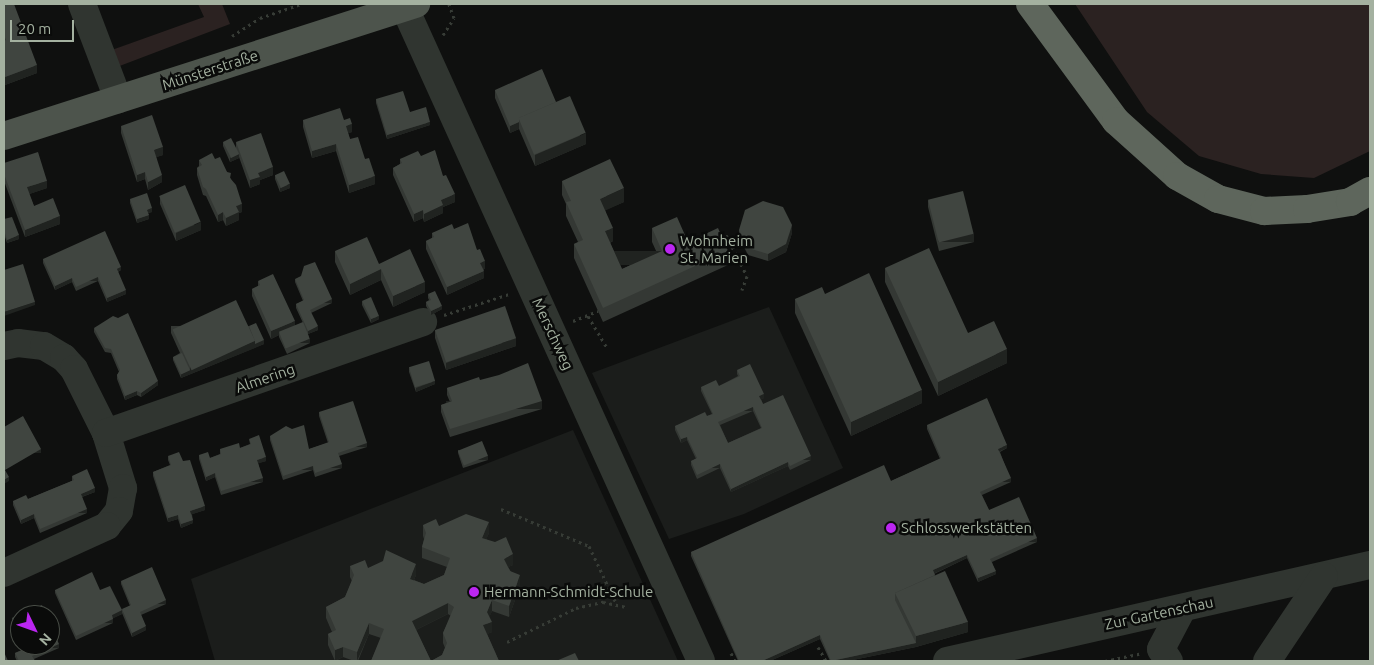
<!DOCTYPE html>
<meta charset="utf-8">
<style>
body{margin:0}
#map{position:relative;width:1374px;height:665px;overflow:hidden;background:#0f100f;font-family:Ubuntu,sans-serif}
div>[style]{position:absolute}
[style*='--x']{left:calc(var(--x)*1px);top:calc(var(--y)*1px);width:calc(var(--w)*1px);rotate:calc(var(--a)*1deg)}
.built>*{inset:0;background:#1b1d1b}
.green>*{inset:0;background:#2b2221}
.path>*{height:3px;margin-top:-1.5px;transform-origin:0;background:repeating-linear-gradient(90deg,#373c36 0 2.5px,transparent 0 6.5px)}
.minor>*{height:28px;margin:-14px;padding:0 14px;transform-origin:14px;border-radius:14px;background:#303530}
.major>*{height:28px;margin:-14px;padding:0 14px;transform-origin:14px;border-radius:14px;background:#4d544c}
.highway>*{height:28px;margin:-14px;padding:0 14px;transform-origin:14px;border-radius:14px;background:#5e665c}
.wall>*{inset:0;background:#343834}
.shaded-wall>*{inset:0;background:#202320;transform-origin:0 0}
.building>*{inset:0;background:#404540;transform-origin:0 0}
.dots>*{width:14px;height:14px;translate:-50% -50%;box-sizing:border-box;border:2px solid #0a0b0a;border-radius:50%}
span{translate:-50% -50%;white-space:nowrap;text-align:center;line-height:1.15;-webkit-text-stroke:5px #0a0b0a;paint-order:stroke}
.street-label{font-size:15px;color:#a4b1a0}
.poi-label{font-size:15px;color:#a4b1a0}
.left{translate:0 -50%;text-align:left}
.frame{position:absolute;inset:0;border:5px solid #a4b1a0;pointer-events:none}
.north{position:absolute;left:10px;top:605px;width:50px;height:50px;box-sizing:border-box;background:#0a0b0a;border:1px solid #484d46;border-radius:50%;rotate:132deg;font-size:14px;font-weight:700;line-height:20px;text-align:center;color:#a4b1a0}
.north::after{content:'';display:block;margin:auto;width:18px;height:22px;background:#bb26f1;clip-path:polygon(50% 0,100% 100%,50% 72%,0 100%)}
.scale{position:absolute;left:10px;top:20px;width:64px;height:22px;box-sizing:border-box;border:2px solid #a4b1a0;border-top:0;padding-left:6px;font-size:15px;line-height:18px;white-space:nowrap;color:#a4b1a0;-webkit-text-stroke:4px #0a0b0a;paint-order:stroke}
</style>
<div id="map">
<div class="built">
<div style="clip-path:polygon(769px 307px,843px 468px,744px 514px,669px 539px,592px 373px)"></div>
<div style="clip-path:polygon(573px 430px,678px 661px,215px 661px,191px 579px)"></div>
</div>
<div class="green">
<div style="clip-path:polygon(198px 4px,222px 4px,230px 24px,117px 67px,109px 51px,204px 17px)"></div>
<div style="clip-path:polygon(1075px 4px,1370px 4px,1370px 151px,1314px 178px,1261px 174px,1199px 156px,1147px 112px)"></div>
</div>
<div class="path">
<div style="--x:443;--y:35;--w:20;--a:-57"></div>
<div style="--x:454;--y:18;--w:15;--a:-110"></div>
<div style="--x:232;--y:36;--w:33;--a:-33"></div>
<div style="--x:260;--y:18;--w:43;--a:-18.9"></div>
<div style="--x:726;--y:235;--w:46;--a:62.9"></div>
<div style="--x:747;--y:276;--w:15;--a:110"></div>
<div style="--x:444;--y:315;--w:68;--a:-17.9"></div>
<div style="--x:588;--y:316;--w:37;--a:59"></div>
<div style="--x:573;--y:321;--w:27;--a:-22"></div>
<div style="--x:501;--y:509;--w:95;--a:22.8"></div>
<div style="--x:589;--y:546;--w:63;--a:64.7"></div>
<div style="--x:507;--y:642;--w:77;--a:-26.2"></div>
<div style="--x:576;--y:608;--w:28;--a:-13"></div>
<div style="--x:603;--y:602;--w:25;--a:12"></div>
<div style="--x:818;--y:647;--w:16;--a:60"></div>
<div style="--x:731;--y:653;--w:9;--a:63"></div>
<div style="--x:1105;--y:661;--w:35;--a:-12"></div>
</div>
<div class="minor">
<div style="--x:82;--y:4;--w:102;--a:69.2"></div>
<div style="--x:403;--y:4;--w:721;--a:65.6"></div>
<div style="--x:4;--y:346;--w:14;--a:-12"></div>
<div style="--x:18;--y:343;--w:26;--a:7"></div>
<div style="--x:44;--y:346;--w:23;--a:31"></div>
<div style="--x:64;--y:358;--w:15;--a:48"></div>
<div style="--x:74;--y:369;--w:72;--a:63.4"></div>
<div style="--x:106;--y:433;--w:58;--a:72.8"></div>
<div style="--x:123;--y:488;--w:23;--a:100"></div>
<div style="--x:119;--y:511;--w:19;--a:129"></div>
<div style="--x:107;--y:526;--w:113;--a:155.5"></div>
<div style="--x:106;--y:433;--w:336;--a:-19.3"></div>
<div style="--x:947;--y:661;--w:434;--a:-12.8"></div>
<div style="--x:1169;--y:661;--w:14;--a:-124"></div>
<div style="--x:1161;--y:649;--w:45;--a:-62.3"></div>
<div style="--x:1267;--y:661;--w:102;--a:-56.2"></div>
</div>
<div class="major">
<div style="--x:4;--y:136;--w:433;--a:-17.8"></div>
</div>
<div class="highway">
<div style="--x:1030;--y:4;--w:145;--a:53.7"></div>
<div style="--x:1116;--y:121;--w:82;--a:42"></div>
<div style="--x:1177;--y:176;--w:47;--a:29.3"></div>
<div style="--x:1218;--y:199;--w:48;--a:14.6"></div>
<div style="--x:1264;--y:211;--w:43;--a:-2.7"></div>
<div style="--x:1307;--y:209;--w:44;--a:-9.2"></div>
<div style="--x:1350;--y:202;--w:23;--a:-29"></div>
</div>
<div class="wall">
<div style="clip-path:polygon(4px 4px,37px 73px,5px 85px,4px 80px)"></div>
<div style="clip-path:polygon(495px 90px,556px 102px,586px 144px,535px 166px,519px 129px,510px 133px,495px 98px)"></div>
<div style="clip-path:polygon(376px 99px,430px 125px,387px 139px,376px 103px)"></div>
<div style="clip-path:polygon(303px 120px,344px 120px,352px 132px,348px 133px,350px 139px,365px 159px,375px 184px,349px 193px,336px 151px,312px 158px,303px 127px)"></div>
<div style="clip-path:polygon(121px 126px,163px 155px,156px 157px,162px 182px,148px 190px,145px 179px,137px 182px,121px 133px)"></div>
<div style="clip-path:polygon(223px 142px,236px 148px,236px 142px,273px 175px,260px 180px,260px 184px,250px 188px,239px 157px,239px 158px,230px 162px,223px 146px)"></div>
<div style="clip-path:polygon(421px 156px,443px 176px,455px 202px,443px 207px,443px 213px,424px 222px,423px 218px,414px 222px,393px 175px,393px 168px,400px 164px,400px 159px)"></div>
<div style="clip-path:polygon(215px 159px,227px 172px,231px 179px,242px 212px,239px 213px,239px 220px,226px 226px,223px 220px,218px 222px,206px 196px,203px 195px,197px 175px,197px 168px,199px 166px,199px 160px)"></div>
<div style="clip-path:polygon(4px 163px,47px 188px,29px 194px,34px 206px,60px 224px,25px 237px,4px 181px)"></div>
<div style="clip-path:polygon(275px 175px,290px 188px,280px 192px,275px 179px)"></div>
<div style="clip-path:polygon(562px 181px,624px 202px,605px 210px,613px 241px,610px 243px,622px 269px,657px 253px,652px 242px,652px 228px,728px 265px,603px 322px,574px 258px,574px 244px,578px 242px,566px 216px,566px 204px,562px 195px)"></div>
<div style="clip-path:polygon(160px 197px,201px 230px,176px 241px,160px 204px)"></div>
<div style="clip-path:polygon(130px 199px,152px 212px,148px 213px,149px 219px,137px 223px,130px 203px)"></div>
<div style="clip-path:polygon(928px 200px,974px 242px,939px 251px,928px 207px)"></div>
<div style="clip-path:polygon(4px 219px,19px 239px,7px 243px,4px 234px)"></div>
<div style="clip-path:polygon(454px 229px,477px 250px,485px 268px,483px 270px,484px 278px,447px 295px,426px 249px,426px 241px,432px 238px,432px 233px)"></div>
<div style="clip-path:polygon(739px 230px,792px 233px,786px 252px,768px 261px,748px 255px,739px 237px)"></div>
<div style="clip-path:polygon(335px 251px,379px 264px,425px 292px,393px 307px,381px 280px,350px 295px,335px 262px)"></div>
<div style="clip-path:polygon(43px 259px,121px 270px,118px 272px,126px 294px,107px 302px,98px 281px,76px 291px,72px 282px,55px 290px,43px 263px)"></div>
<div style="clip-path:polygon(885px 268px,968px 333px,1007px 363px,938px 396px,885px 282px)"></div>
<div style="clip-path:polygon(295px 279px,332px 303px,311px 313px,318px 330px,308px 334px,310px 343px,287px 354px,279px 337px,279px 335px,271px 339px,252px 296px,252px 289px,258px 286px,258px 281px,295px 326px,303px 323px,296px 308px,296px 304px,303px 301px,295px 282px)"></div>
<div style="clip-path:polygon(428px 294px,442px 309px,431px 315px,426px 306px,426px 302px,429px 300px,428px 298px)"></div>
<div style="clip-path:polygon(825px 294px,922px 403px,851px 436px,795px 313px,795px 299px)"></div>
<div style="clip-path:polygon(362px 301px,379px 319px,371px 323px,362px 305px)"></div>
<div style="clip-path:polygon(171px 326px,249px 326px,264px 344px,181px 378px,173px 360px,173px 357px,180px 353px,171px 333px)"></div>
<div style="clip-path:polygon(94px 328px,158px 385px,141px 397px,137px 395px,125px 400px,117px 379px,117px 375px,119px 372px,111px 353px,105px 352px,94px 332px)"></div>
<div style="clip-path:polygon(435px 330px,516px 346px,446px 370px,435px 338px)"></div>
<div style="clip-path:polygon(409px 368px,435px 384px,416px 392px,409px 372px)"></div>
<div style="clip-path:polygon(evenodd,737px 370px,764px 398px,761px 399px,763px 404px,811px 460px,790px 470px,788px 466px,731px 492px,720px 468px,697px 479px,691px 465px,691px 461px,696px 459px,687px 440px,681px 443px,675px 430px,675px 426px,707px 416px,712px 414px,701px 391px,701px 387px,719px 386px,738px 376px,737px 374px,737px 370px,753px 411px,761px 428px,728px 443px,720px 425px,753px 411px)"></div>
<div style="clip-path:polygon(480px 380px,542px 409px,450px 437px,441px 412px,441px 405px,450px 402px,447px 395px,447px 388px)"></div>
<div style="clip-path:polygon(319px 412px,367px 447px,339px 456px,342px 468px,315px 477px,313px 470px,283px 480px,270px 440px,270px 436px,309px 449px,328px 443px,319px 416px)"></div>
<div style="clip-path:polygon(927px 425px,1007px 448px,1000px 452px,1011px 482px,982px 495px,989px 510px,1037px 542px,992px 562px,996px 574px,978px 582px,967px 558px,934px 574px,968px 632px,916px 647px,848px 661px,830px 661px,820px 639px,770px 661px,738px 661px,691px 556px,691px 552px,891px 481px,940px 459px,927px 429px)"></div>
<div style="clip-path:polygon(249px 439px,266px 461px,258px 463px,263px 482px,221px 495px,215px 477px,206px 481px,199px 459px,199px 455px,210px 458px,220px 454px,220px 449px,240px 448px,250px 444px)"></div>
<div style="clip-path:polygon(458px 450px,488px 460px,463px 468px,458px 453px)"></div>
<div style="clip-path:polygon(168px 456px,205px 510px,192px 514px,193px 523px,181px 528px,178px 519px,168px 522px,153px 476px,153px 472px,170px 465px,168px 460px)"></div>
<div style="clip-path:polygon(72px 476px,95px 492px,82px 497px,87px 513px,40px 533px,34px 518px,21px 524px,13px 505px,13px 501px,28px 499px,72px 481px)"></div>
<div style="clip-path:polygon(evenodd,423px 525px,439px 526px,489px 533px,486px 539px,513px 565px,508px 567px,520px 586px,509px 617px,492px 611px,489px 617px,492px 632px,487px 634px,499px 661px,371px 661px,381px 638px,369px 634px,358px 661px,354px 661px,343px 657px,335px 661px,328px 645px,328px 634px,332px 632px,326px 618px,326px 607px,345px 597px,352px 581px,350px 577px,350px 566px,368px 568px,416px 575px,414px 580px,424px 584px,444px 575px,447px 567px,422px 558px,422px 547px,424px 539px,423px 536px,423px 525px,448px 614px,451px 616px,443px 633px,443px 643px,445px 648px,442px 655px,431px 661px,416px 630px,448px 614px)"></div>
<div style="clip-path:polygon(121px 581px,166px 604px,141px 615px,146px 630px,132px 637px,122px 613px,122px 614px,113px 618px,113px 623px,76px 640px,55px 593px,55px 590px,100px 590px,122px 610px,130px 606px,121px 584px)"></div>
<div style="clip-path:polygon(20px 615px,20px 640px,12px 622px,12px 618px)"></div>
<div style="clip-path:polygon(22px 645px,50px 645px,59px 648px,34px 659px,35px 661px,17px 661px,15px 657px,15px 653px,24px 649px)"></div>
</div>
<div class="shaded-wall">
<div style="clip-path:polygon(37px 65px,37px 73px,5px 85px,5px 77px)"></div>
<div style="clip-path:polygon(430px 122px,430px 125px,387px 139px,387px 135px)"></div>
<div style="clip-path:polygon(519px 122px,519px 129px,510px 133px,510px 126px)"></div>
<div style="clip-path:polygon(352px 124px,352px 132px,346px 134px,346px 126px)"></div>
<div style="clip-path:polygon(586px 133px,586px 144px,535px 166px,535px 155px)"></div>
<div style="clip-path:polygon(336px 144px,336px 151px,312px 158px,312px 151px)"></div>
<div style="clip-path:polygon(163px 147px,163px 155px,154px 158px,154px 150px)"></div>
<div style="clip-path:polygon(239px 154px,239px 158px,230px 162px,230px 158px)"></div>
<div style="clip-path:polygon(273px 167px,273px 175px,260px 180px,260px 184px,250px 188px,250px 180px,258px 173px)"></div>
<div style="clip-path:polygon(145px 172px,145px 179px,137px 182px,137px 175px)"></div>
<div style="clip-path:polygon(162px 175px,162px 182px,148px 190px,148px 182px)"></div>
<div style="clip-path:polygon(375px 176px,375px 184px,349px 193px,349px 185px)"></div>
<div style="clip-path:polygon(47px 181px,47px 188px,27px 195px,27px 187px)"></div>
<div style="clip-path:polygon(290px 184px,290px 188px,280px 192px,280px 188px)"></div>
<div style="clip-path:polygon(624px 188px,624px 202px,600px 213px,600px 199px)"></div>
<div style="clip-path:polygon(455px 194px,455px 202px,443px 207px,443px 213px,424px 222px,424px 214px,441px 200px)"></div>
<div style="clip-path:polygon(242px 204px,242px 212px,239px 213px,239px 220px,226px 226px,226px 218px,236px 206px)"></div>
<div style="clip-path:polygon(152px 208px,152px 212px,147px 213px,147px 210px)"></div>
<div style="clip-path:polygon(423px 210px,423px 218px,414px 222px,414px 214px)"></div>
<div style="clip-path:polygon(223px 212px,223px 220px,218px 222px,218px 215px)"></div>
<div style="clip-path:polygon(149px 215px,149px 219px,137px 223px,137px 219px)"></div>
<div style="clip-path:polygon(60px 216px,60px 224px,25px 237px,25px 230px)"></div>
<div style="clip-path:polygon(201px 222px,201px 230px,176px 241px,176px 233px)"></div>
<div style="clip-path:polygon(792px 225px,792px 233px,786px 252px,768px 261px,768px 254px)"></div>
<div style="clip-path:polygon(613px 228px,613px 241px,605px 245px,605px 231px)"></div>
<div style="left:974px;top:234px;width:8px;height:36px;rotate:90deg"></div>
<div style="clip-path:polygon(19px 235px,19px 239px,7px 243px,7px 240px)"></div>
<div style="left:728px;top:251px;width:14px;height:137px;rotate:90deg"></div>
<div style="clip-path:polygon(485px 261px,485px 268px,480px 271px,480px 263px)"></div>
<div style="clip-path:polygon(121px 267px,121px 270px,117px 272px,117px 269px)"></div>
<div style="clip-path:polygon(381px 269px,381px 280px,350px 295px,350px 284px)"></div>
<div style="clip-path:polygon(484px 271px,484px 278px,447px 295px,447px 287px)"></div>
<div style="left:98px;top:277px;width:4px;height:24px;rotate:90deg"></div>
<div style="clip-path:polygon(72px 278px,72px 282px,55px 290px,55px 286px)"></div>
<div style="clip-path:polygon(425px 282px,425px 292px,393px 307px,393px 296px)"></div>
<div style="clip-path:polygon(126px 290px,126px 294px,107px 302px,107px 298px)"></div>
<div style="left:332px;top:299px;width:4px;height:25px;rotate:90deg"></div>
<div style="clip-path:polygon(35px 302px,35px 305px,4px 316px,4px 312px)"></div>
<div style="clip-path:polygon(442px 306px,442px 309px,431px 315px,431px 311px)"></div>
<div style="clip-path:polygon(379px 316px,379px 319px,371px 323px,371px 319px)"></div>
<div style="clip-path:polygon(295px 321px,295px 328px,279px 333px,279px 335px,271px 339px,271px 331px)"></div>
<div style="clip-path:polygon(318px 326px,318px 330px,308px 334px,308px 331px)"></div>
<div style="clip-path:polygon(516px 338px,516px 346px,446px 370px,446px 363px)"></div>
<div style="left:310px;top:339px;width:4px;height:25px;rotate:90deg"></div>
<div style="clip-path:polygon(264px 340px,264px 344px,255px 348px,181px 378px,181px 374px,190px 370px,190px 367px,255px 341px)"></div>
<div style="clip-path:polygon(1007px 349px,1007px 363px,938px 396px,938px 382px)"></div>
<div style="clip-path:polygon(158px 381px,158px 385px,141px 397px,141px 393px)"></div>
<div style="clip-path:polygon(435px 381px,435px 384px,416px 392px,416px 388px)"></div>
<div style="clip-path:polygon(922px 390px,922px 403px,851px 436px,851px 422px)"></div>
<div style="clip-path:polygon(137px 391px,137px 395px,125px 400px,125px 396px)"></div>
<div style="clip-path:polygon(764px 394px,764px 398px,759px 400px,759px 396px)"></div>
<div style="left:542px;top:401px;width:8px;height:96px;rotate:90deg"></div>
<div style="left:753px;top:407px;width:4px;height:38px;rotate:90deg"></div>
<div style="clip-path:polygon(687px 437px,687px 440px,681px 443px,681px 439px)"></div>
<div style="left:367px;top:443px;width:4px;height:31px;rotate:90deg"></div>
<div style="clip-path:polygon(1007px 445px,1007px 448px,998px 452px,998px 449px)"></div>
<div style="left:41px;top:449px;width:4px;height:42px;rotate:90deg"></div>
<div style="left:488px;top:456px;width:4px;height:26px;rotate:90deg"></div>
<div style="left:811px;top:456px;width:4px;height:23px;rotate:90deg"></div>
<div style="clip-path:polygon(266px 457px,266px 461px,257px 464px,257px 460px)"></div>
<div style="clip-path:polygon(788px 462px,788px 466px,731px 492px,731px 489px)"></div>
<div style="left:342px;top:464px;width:4px;height:28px;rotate:90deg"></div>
<div style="left:720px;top:464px;width:4px;height:25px;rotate:90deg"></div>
<div style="left:313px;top:466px;width:4px;height:32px;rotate:90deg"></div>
<div style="clip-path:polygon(215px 473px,215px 477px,206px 481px,206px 477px)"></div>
<div style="clip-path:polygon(9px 477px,9px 481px,4px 484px,4px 480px)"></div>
<div style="left:263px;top:478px;width:4px;height:44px;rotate:90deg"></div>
<div style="left:1011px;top:478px;width:4px;height:34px;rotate:90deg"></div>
<div style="clip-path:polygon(95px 488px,95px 492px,81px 497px,81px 494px)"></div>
<div style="clip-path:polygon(205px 506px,205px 510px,190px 515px,190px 511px)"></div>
<div style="left:87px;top:509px;width:4px;height:51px;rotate:90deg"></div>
<div style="clip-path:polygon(34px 514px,34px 518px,21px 524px,21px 520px)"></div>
<div style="clip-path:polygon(178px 515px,178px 519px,168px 522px,168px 518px)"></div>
<div style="clip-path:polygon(193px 520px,193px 523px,181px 528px,181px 524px)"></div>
<div style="clip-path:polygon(489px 522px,489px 533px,482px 549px,482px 538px)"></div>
<div style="left:1037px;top:538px;width:4px;height:51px;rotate:90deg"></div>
<div style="clip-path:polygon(513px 554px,513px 565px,504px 569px,504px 559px)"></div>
<div style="clip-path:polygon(967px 555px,967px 558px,933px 574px,933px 570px)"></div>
<div style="clip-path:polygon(416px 564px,416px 575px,410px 590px,410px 579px)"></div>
<div style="clip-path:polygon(996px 571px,996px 574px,978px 582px,978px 578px)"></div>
<div style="clip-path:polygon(520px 575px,520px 586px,509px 617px,509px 606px)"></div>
<div style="left:166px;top:600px;width:4px;height:29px;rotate:90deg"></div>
<div style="clip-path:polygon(492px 600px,492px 611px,487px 623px,487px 612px)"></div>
<div style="clip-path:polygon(448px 603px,448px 614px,412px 632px,412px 621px)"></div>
<div style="clip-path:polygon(122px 610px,122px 614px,112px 619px,112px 615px)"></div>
<div style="left:113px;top:619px;width:4px;height:41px;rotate:90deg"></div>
<div style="clip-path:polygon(492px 622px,492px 632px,483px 636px,483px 625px)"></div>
<div style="clip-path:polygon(968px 622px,968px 632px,916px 647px,848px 661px,831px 661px,916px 643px,916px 636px)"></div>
<div style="clip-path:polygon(369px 623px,369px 634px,357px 661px,357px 652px)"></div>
<div style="clip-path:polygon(146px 626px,146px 630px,132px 637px,132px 633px)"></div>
<div style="clip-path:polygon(820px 635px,820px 639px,770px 661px,762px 661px)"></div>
<div style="left:59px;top:644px;width:4px;height:30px;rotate:90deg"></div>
<div style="clip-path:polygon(343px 647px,343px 657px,335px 661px,335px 650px)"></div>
</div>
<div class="building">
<div style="clip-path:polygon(4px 4px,14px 4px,37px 65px,5px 77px,4px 73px,4px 41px,6px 40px,4px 35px)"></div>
<div style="clip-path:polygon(542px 69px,556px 102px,519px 118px,519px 122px,510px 126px,495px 90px)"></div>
<div style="clip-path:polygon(403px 91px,410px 112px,426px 107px,430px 122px,387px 135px,376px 99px)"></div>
<div style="left:570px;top:96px;width:40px;height:56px;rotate:67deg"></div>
<div style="clip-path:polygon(340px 108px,344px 120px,350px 118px,352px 124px,346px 126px,350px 139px,358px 137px,365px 159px,369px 158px,375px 176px,349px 185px,336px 144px,312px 151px,303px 120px)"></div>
<div style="clip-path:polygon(152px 115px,163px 147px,154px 150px,162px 175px,148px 182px,145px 172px,137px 175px,121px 126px)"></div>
<div style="clip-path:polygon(261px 133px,273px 167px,258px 173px,260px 177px,250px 180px,236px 142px)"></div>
<div style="left:231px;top:138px;width:18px;height:9px;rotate:63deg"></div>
<div style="clip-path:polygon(435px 150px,443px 176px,446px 175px,455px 194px,441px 200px,443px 205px,424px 214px,423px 210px,414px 214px,393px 168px,402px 163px,400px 159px,418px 151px,421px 156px)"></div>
<div style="clip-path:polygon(38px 152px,47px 181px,27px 187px,34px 206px,53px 198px,60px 216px,25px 230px,4px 174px,4px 163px)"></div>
<div style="clip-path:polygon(212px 153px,215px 159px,220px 157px,227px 172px,231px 173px,230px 178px,236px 185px,242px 204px,236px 206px,239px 212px,226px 218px,223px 212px,218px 215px,206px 189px,203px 187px,197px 168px,202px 165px,199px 160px)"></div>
<div style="clip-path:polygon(610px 159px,624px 188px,600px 199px,613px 228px,605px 231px,622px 269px,662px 251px,652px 228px,677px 217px,688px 242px,718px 228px,728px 251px,603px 308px,574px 244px,583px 240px,566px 202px,571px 201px,562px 181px)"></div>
<div style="left:284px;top:171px;width:14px;height:10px;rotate:65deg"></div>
<div style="left:185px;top:185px;width:40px;height:28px;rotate:67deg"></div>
<div style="left:963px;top:191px;width:44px;height:36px;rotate:76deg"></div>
<div style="clip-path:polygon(147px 193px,152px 208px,147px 210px,149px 215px,137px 219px,130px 199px)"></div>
<div style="clip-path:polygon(763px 201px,783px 207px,792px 225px,786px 244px,768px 254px,748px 248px,739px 230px,745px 210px)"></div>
<div style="clip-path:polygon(12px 217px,19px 235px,7px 240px,4px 230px,4px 219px)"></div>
<div style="clip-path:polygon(468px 223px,477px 250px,480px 249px,485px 261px,480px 263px,484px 271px,447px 287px,426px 241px,434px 237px,432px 233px,452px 224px,454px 229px)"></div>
<div style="clip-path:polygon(105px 231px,121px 267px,117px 269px,126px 290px,107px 298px,98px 277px,76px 287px,72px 278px,55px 286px,43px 259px)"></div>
<div style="clip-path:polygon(367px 237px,379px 264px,410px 249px,425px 282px,393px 296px,381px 269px,350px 284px,335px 251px)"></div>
<div style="clip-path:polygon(929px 248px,968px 333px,994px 321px,1007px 349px,938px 382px,885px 268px)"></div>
<div style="clip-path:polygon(315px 262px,332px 299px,310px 310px,318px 326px,308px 331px,296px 304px,304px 300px,295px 279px,301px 276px,304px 266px)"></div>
<div style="clip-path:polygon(23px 264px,35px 302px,4px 312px,4px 270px)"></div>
<div style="clip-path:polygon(869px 273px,922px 390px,851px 422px,795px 299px,822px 287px,825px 294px)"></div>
<div style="clip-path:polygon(273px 274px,295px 321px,271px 331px,252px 289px,260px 285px,258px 281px)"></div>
<div style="clip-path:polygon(435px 291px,442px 306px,431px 311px,426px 302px,431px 300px,428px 294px)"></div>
<div style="clip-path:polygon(371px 297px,379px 316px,371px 319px,362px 301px)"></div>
<div style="left:236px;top:300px;width:45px;height:70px;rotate:65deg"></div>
<div style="left:505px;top:306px;width:34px;height:74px;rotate:71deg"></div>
<div style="clip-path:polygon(128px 313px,158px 381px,141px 393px,137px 391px,125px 396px,117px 375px,120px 370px,111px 349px,105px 348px,94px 328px,113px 316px,118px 318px)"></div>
<div style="left:303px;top:322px;width:18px;height:26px;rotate:68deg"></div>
<div style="clip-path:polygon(256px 323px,264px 340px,255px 344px,255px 341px,249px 326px)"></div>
<div style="left:182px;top:353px;width:19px;height:10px;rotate:65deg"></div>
<div style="left:429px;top:361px;width:21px;height:21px;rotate:73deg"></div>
<div style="clip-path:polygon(528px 363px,542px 401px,450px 429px,441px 405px,452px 401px,447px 388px,479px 377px,480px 380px,499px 375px)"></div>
<div style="clip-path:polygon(evenodd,750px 364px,764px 394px,759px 396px,763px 404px,783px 395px,811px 456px,790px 466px,788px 462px,731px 489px,720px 464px,697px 475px,691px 461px,697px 458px,687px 437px,681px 439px,675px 426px,705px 412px,707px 416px,713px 414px,701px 387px,716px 380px,719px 386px,740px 376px,737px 370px,750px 364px,753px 407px,762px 428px,728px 443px,718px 422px,753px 407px)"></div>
<div style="clip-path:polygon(987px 398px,1007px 445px,998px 449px,1011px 478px,980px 492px,989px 510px,1019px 497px,1037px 538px,990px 559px,996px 571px,978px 578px,967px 555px,933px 570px,935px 575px,895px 593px,895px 600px,916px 643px,831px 661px,820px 635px,762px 661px,739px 661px,691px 552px,884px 465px,891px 481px,941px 458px,927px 425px)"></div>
<div style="clip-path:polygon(353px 401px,367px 443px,338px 453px,342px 464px,315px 473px,313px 466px,283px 476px,270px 436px,286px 426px,292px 429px,304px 425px,309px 449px,329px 442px,319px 412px)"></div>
<div style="clip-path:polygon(23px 416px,41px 449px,5px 470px,9px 477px,4px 480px,4px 427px)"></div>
<div style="clip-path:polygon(259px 435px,266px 457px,257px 460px,263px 478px,221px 491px,215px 473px,206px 477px,199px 455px,208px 452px,210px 458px,221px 454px,220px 449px,239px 443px,240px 448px,251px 444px,249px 439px)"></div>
<div style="left:482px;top:441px;width:16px;height:26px;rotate:68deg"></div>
<div style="clip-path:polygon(179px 452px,183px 461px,190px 460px,205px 506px,190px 511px,193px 520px,181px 524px,178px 515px,168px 518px,153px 472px,171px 465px,168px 456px)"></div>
<div style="clip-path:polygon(87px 469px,95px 488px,81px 494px,87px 509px,40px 529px,34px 514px,21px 520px,13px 501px,26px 495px,28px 499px,74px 480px,72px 476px)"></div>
<div style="clip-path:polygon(evenodd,466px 514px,489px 522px,482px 538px,495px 542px,506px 537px,513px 554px,504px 559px,510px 571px,520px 575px,509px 606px,492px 600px,487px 612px,492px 622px,483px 625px,499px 661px,371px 661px,384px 629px,369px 623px,357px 652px,343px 647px,335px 650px,328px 634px,336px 630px,326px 607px,345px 597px,354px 575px,350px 566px,365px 560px,368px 568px,383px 561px,386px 550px,416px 564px,410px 579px,424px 584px,444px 575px,450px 558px,422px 547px,426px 533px,423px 525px,436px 519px,439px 526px,466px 514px,448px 603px,454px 607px,443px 633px,447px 643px,442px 655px,431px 661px,412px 621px,448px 603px)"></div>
<div style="clip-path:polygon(152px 567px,166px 600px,140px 612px,146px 626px,132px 633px,122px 609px,131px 605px,121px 581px)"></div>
<div style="clip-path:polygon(945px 571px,968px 622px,916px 636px,895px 593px)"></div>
<div style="clip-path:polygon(92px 572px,100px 590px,110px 586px,122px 610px,112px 615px,113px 619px,76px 636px,55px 590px)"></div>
<div style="clip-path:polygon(42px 605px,46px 615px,20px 615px,20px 636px,12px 618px)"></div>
<div style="clip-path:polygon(50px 624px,59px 644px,32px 656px,35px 661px,19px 661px,15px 653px,25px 649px,24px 645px,50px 645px)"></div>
<div style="clip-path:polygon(4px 652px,8px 661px,4px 661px)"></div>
<div style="clip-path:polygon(575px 653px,579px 661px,556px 661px)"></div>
</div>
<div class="dots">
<div style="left:670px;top:249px;background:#bb26f1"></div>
<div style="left:891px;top:528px;background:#bb26f1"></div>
<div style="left:474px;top:592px;background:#bb26f1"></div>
</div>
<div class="street-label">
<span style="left:210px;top:70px;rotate:-18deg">Münsterstraße</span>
<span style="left:553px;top:334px;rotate:65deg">Merschweg</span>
<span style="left:265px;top:378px;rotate:-19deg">Almering</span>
<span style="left:1159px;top:613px;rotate:-12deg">Zur Gartenschau</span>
</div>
<div class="poi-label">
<span class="left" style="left:680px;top:249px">Wohnheim<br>St. Marien</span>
<span class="left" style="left:901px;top:528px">Schlosswerkstätten</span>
<span class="left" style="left:484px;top:592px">Hermann-Schmidt-Schule</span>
</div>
<div class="frame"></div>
<div class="north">N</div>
<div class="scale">20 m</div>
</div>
